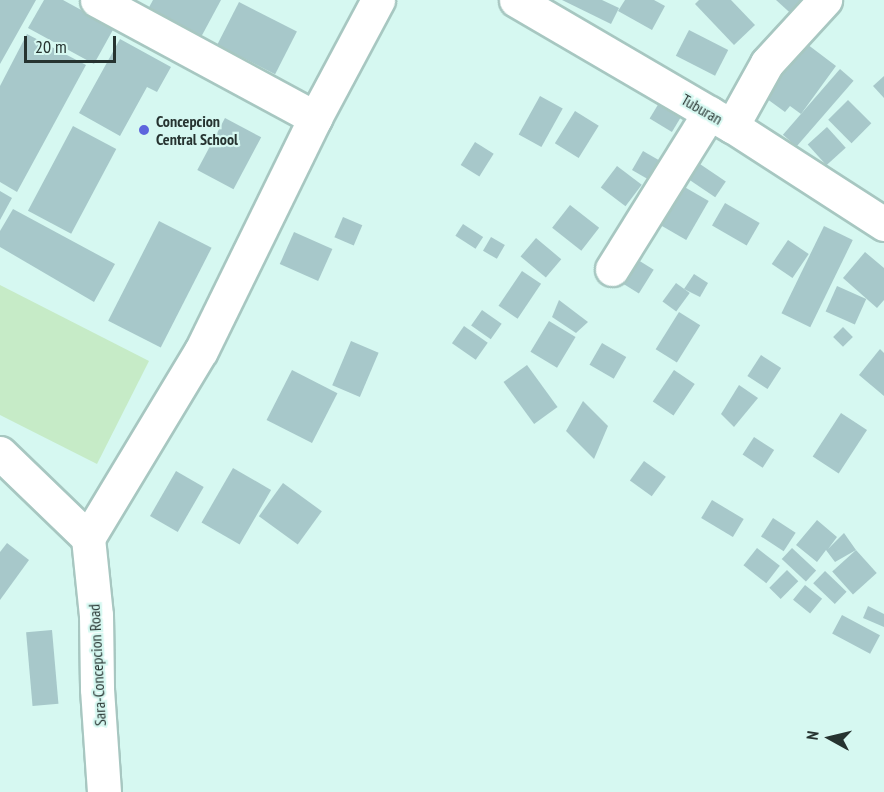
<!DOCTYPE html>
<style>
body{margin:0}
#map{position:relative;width:884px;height:792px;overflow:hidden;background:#d6f8f1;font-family:"PT Sans Narrow",sans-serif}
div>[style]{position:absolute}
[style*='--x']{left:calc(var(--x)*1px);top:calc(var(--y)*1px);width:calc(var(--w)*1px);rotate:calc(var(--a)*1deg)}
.green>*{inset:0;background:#c6ebc7}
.building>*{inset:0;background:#a7c8ca;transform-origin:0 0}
.roads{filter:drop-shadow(2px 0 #a7c7c1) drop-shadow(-2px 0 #a7c7c1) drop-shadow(0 2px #a7c7c1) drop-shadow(0 -2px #a7c7c1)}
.minor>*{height:33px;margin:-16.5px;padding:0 16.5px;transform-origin:16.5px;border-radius:16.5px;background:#fff}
.major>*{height:33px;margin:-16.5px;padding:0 16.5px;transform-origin:16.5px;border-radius:16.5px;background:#fff}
.dots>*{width:16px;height:16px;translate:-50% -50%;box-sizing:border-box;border:3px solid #d6f8f1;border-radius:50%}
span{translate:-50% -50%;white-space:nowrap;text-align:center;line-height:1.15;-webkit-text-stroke:4.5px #d6f8f1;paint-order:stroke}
.street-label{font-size:16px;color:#263330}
.poi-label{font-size:16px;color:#263330;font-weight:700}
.left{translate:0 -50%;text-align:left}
.north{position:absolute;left:800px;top:708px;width:60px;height:60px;-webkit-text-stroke:4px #d6f8f1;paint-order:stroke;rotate:278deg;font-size:16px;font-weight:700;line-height:24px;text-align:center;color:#263330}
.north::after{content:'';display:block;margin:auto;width:21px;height:27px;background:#263330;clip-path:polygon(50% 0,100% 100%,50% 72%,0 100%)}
.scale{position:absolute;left:24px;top:36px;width:92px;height:27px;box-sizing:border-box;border:3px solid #263330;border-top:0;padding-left:8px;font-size:18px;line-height:21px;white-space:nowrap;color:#263330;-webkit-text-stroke:4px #d6f8f1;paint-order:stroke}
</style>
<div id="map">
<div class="green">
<div style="clip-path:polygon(0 285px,149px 361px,97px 464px,0 415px)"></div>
</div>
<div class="building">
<div style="clip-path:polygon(0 0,36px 0,0 64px)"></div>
<div style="clip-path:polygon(44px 0,63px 0,114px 28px,94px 64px,28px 28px)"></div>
<div style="clip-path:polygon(153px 0,221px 0,200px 39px,147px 11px)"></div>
<div style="clip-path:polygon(562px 0,602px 0,619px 8px,611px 24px)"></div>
<div style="clip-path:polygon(625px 0,654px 0,665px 6px,652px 30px,618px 11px)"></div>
<div style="clip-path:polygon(699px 0,731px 0,755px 25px,734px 45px,695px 4px)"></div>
<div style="clip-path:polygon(776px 0,816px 0,798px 20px)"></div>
<div style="left:239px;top:2px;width:65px;height:48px;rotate:27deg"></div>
<div style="left:689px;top:30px;width:44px;height:29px;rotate:27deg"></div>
<div style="clip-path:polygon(27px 34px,86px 65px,17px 192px,0 182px,0 86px)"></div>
<div style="clip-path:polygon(799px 38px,836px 66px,801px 114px,790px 106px,785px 112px,759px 93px)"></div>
<div style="clip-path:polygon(120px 39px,171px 67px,157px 92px,147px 87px,120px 136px,79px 113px)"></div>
<div style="left:840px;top:69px;width:18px;height:87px;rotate:41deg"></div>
<div style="clip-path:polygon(884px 76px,884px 98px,873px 86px)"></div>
<div style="left:540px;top:96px;width:26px;height:44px;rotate:29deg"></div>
<div style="left:662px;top:98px;width:26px;height:24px;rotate:31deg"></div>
<div style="left:848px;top:100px;width:33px;height:28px;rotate:45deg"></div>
<div style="left:575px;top:111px;width:28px;height:38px;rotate:32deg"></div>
<div style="left:225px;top:118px;width:41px;height:59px;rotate:28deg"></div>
<div style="left:73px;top:126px;width:49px;height:96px;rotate:28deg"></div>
<div style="left:827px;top:127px;width:28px;height:26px;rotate:48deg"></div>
<div style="left:475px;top:142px;width:22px;height:27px;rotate:32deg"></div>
<div style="left:643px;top:151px;width:20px;height:22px;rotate:30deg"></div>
<div style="left:691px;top:158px;width:42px;height:19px;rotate:34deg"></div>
<div style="left:617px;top:166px;width:31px;height:27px;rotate:37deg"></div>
<div style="left:681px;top:185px;width:32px;height:45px;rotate:30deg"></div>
<div style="clip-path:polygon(0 191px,12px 198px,0 220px)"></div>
<div style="left:725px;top:203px;width:40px;height:26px;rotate:30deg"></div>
<div style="left:570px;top:205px;width:37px;height:29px;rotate:38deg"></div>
<div style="clip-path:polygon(13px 209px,115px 264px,94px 302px,0 247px,0 231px)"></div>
<div style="left:343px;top:217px;width:21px;height:22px;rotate:23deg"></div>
<div style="left:159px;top:221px;width:59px;height:112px;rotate:27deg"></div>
<div style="left:463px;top:224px;width:24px;height:14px;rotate:33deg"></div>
<div style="left:824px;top:226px;width:32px;height:97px;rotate:26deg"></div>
<div style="left:294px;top:232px;width:42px;height:35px;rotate:24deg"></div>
<div style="left:491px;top:237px;width:16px;height:16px;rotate:30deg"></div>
<div style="left:536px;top:238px;width:33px;height:24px;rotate:40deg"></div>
<div style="left:788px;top:240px;width:25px;height:29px;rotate:34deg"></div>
<div style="clip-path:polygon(865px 252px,884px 268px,884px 300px,877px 308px,843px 278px)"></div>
<div style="left:630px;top:255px;width:28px;height:28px;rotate:32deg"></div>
<div style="left:522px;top:271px;width:23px;height:42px;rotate:34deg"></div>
<div style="clip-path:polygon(694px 274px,708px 283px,700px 297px,684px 289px)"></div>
<div style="left:676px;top:283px;width:17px;height:23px;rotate:36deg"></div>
<div style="left:837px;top:286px;width:32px;height:28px;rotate:24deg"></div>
<div style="clip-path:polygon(559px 300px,588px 322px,576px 333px,552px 317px)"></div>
<div style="left:482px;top:310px;width:24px;height:19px;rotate:35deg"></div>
<div style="left:679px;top:312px;width:25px;height:44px;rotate:32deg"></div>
<div style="left:549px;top:321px;width:31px;height:36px;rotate:31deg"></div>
<div style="left:464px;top:326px;width:29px;height:21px;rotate:35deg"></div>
<div style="left:843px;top:327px;width:14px;height:14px;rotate:45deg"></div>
<div style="left:351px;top:341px;width:30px;height:48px;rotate:23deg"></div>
<div style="left:602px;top:343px;width:28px;height:25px;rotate:30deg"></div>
<div style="clip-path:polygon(880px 349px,884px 353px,884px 396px,859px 375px)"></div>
<div style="left:761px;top:355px;width:24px;height:25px;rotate:33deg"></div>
<div style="left:527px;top:365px;width:52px;height:29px;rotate:54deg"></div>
<div style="left:292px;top:370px;width:51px;height:56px;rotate:27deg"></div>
<div style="left:674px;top:370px;width:25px;height:38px;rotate:34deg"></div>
<div style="clip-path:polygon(739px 385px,758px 398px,734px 427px,721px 414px)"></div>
<div style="clip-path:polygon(583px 401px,608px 426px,594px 459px,566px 431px)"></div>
<div style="left:841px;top:413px;width:31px;height:52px;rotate:33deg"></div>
<div style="left:754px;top:437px;width:24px;height:21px;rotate:33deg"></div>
<div style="left:644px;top:461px;width:27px;height:24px;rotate:36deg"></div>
<div style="left:233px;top:468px;width:44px;height:63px;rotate:30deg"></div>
<div style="left:176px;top:471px;width:32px;height:52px;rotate:30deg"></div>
<div style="left:283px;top:483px;width:48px;height:41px;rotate:36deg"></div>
<div style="left:712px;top:500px;width:37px;height:21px;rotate:31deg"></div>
<div style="left:773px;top:518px;width:27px;height:22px;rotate:33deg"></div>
<div style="clip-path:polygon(817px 520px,837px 537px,828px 549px,844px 533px,856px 550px,835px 562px,826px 550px,817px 562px,796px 545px)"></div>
<div style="clip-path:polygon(7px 543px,29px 560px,0 600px,0 552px)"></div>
<div style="left:757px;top:548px;width:29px;height:22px;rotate:38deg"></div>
<div style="left:792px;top:548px;width:33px;height:15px;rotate:43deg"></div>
<div style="left:856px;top:550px;width:31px;height:32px;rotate:48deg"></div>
<div style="left:787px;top:570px;width:16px;height:25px;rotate:45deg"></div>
<div style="left:825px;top:571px;width:30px;height:17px;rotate:44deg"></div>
<div style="left:805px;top:585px;width:22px;height:19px;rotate:39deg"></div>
<div style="clip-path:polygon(868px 606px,884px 614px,884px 627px,863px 618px)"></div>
<div style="left:842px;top:615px;width:43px;height:21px;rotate:28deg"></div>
<div style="left:52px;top:630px;width:74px;height:26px;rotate:85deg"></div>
</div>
<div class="roads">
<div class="minor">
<div style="--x:97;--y:0;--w:248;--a:28.4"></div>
<div style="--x:516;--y:0;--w:250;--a:30.3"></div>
<div style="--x:732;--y:126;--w:181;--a:32.8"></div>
<div style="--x:732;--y:126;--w:72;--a:-60.9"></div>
<div style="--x:767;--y:63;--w:86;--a:-47.4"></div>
<div style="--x:612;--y:269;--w:184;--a:-58.1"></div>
</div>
<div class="major">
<div style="--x:0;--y:453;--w:122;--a:44"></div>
<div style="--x:88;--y:538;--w:218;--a:-58.9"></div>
<div style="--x:201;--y:351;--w:259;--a:-63.9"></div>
<div style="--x:315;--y:118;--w:134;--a:-61.9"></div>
<div style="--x:88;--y:538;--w:77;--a:84.1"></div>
<div style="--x:96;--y:615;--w:74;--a:89.2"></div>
<div style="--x:97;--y:689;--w:103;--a:86.1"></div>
</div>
</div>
<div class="dots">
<div style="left:144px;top:130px;background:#5d65dd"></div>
</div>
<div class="street-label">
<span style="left:702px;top:109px;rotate:30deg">Tuburan</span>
<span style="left:97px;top:665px;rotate:-93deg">Sara-Concepcion Road</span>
</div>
<div class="poi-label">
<span class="left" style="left:156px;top:130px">Concepcion<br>Central School</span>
</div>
<div class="north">N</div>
<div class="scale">20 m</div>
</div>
